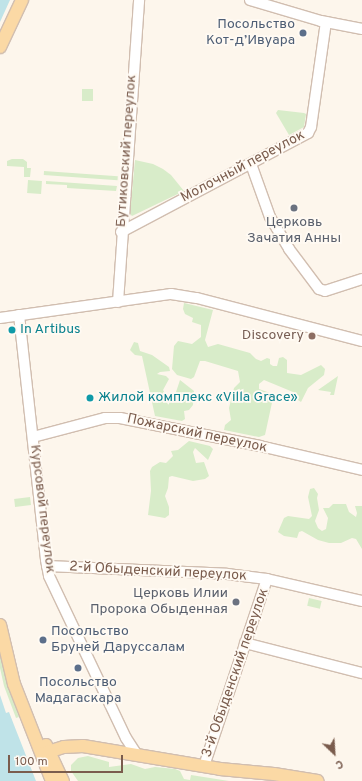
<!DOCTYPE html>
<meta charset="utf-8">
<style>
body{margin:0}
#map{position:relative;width:362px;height:781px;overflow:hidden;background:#fdf6ec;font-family:Overpass,sans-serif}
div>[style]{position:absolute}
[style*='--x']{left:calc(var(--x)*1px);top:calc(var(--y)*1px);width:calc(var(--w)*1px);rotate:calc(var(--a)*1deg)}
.green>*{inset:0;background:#d8ecc9;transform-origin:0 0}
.water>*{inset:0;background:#bfe3e8}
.roads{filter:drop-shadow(1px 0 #d1beb0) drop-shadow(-1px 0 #d1beb0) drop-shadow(0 1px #d1beb0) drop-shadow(0 -1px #d1beb0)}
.minor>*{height:10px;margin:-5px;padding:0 5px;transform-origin:5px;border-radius:5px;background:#fff}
.major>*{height:12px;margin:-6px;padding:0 6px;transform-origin:6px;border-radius:6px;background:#fbd9a5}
.dots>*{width:11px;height:11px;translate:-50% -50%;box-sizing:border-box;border:2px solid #fffaf3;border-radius:50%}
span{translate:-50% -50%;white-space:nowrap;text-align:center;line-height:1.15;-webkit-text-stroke:3.5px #fffaf3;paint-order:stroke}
.service-label{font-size:14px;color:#4e5e75}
.right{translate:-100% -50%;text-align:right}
.left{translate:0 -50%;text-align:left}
.street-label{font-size:14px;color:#7a5c4d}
.worship-label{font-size:14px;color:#5b616d}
.culture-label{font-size:14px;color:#0d838f}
.education-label{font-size:14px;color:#785e54}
.north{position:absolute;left:314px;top:733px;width:40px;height:40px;-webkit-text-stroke:3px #fffaf3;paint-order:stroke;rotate:155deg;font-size:11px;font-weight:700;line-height:16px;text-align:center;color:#7a5c4d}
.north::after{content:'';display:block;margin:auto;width:14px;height:18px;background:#7a5c4d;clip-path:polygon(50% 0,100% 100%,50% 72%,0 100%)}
.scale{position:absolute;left:8px;top:755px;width:115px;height:18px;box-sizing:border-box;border:2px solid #7a5c4d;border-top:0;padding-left:5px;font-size:12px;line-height:14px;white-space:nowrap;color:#7a5c4d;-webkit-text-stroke:3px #fffaf3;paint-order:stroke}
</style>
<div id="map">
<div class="green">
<div style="left:82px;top:89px;width:11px;height:12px"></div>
<div style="clip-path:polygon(278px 110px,304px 113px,306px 114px,304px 127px,289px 135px,276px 113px)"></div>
<div style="clip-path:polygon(12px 159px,23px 159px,27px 162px,27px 168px,31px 168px,30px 177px,24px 177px,24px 167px,7px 166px,7px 161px)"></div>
<div style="clip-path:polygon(135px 160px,153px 164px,163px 169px,171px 175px,184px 191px,132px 216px,130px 214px)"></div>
<div style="left:44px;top:171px;width:74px;height:4px;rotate:4deg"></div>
<div style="left:28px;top:180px;width:14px;height:13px;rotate:4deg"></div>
<div style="clip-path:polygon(46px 181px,117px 186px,116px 191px,67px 188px,67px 185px,46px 184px)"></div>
<div style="clip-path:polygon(184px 303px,213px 310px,205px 340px,208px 347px,218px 344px,250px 353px,256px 359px,261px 361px,267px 358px,270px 359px,270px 364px,273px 366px,277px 366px,279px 358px,283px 357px,287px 360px,287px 373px,301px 375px,321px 365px,325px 369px,324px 375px,308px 388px,301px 402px,298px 400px,299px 396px,293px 392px,264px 380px,259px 384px,259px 389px,270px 393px,273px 398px,265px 435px,259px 437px,224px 430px,225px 425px,231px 420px,229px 408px,234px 388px,240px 382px,238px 371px,205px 361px,200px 361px,194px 377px,191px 379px,177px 375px,172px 369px,174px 346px,178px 341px,192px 344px,201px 337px,201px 325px,192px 322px,193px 318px,185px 314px,183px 309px)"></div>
<div style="clip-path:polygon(134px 342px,138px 343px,140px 351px,152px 355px,169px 367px,170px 371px,160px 372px,157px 374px,166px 376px,169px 379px,163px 390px,168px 399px,174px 398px,180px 380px,194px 391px,193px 405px,189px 410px,184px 411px,185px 419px,182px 421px,155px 416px,142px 356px,135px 355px,130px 350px)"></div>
<div style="clip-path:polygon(338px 376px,334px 395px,330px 395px,331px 392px,318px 390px)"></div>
<div style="clip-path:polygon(189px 441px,210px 446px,213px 449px,208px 460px,195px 448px,193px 452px,196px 463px,204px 462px,209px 476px,205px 479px,193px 481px,172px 476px,169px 477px,168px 488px,165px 496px,169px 507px,169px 515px,165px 518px,148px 515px,151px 491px,150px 471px,152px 467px,160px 462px,166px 463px,173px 456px,171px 451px,178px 450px)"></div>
<div style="clip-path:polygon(314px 488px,318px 494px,317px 498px,319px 510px,315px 521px,318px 528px,322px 531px,326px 529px,328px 518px,323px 508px,329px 508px,333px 504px,346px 504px,349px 512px,356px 517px,357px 513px,355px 506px,362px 506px,362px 549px,356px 539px,352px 538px,341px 543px,329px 543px,318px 540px,302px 531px,299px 532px,297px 538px,284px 536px,278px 532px,284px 518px,288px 516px,309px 519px,312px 516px,308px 497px,310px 489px)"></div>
<div style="left:30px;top:497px;width:8px;height:16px;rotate:83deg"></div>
<div style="left:309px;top:598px;width:13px;height:8px;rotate:13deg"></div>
<div style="clip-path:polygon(0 652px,8px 685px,19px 717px,16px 718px,4px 686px,0 668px)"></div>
<div style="clip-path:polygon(88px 756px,109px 762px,109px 767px,131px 764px,145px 769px,155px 767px,175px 769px,180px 771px,184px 779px,190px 780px,191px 775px,229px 781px,78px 781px,71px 771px,71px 765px,78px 758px)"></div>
</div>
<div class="water">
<div style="clip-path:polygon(0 0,10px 0,0 22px)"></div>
<div style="clip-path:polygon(0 695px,6px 713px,9px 712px,14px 725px,36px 781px,0 781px)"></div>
</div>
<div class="roads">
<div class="minor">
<div style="--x:250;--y:0;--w:74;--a:16.5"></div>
<div style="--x:321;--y:21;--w:42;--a:11"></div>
<div style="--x:251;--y:164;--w:56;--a:70.3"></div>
<div style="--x:270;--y:217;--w:37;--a:59"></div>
<div style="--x:289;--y:249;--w:50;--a:53.1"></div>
<div style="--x:319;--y:289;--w:6;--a:18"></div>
<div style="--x:325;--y:291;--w:39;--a:-18"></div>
<div style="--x:121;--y:232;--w:212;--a:-27.9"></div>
<div style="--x:308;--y:133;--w:7;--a:-63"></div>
<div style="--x:311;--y:127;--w:106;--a:-81.9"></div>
<div style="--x:118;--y:302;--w:303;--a:-86"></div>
<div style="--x:19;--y:315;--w:246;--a:83.7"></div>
<div style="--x:46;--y:560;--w:16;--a:79"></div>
<div style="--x:49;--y:576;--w:179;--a:64.6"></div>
<div style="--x:126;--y:738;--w:20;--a:57"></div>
<div style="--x:0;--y:318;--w:173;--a:-8"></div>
<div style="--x:171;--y:294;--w:26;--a:9"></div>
<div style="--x:197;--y:298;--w:171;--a:14.6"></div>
<div style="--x:33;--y:437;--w:74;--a:-14.8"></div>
<div style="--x:105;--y:418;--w:15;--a:0"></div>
<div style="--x:120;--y:418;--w:143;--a:11.3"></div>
<div style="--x:260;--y:446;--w:105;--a:13.2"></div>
<div style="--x:47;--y:566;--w:180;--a:2.5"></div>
<div style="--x:227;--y:574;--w:40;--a:7.1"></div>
<div style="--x:267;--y:579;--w:98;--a:13"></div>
<div style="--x:245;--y:643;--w:121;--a:14.4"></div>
<div style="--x:204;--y:766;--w:197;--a:-71.4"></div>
</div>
<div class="major">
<div style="--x:0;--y:47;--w:52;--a:-64.9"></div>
<div style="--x:0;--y:625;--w:61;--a:76.7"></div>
<div style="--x:14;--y:684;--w:104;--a:68.6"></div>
<div style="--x:46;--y:745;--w:40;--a:65"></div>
<div style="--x:42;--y:754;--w:23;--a:-18"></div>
<div style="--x:64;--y:747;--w:19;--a:-3"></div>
<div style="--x:83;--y:746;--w:139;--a:9.5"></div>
<div style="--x:220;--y:769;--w:54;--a:5.3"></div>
<div style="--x:274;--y:774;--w:44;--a:9.2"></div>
</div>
</div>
<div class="dots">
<div style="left:303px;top:33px;background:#5c6f8a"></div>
<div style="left:294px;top:208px;background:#6b7280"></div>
<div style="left:12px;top:330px;background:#0f9aa8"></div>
<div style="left:312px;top:336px;background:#8d6e63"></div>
<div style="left:90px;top:398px;background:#0f9aa8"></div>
<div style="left:236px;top:602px;background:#6b7280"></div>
<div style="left:43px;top:640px;background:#5c6f8a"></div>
<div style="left:78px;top:668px;background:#5c6f8a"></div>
</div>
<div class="service-label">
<span class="right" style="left:295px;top:33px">Посольство<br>Кот-д’Ивуара</span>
<span class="left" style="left:51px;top:640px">Посольство<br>Бруней Даруссалам</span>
<span style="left:78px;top:691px">Посольство<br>Мадагаскара</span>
</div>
<div class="street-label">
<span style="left:127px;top:151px;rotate:-86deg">Бутиковский переулок</span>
<span style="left:243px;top:167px;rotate:-28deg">Молочный переулок</span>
<span style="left:197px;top:434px;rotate:12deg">Пожарский переулок</span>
<span style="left:42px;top:509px;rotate:83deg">Курсовой переулок</span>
<span style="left:158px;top:572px;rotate:3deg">2-й Обыденский переулок</span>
<span style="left:236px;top:673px;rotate:-71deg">3-й Обыденский переулок</span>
</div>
<div class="worship-label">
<span style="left:294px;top:231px">Церковь<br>Зачатия Анны</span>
<span class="right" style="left:228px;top:602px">Церковь Илии<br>Пророка Обыденная</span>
</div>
<div class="culture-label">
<span class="left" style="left:20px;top:330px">In Artibus</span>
<span class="left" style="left:98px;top:398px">Жилой комплекс «Villa Grace»</span>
</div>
<div class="education-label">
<span class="right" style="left:304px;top:336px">Discovery</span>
</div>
<div class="north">С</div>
<div class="scale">100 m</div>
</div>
